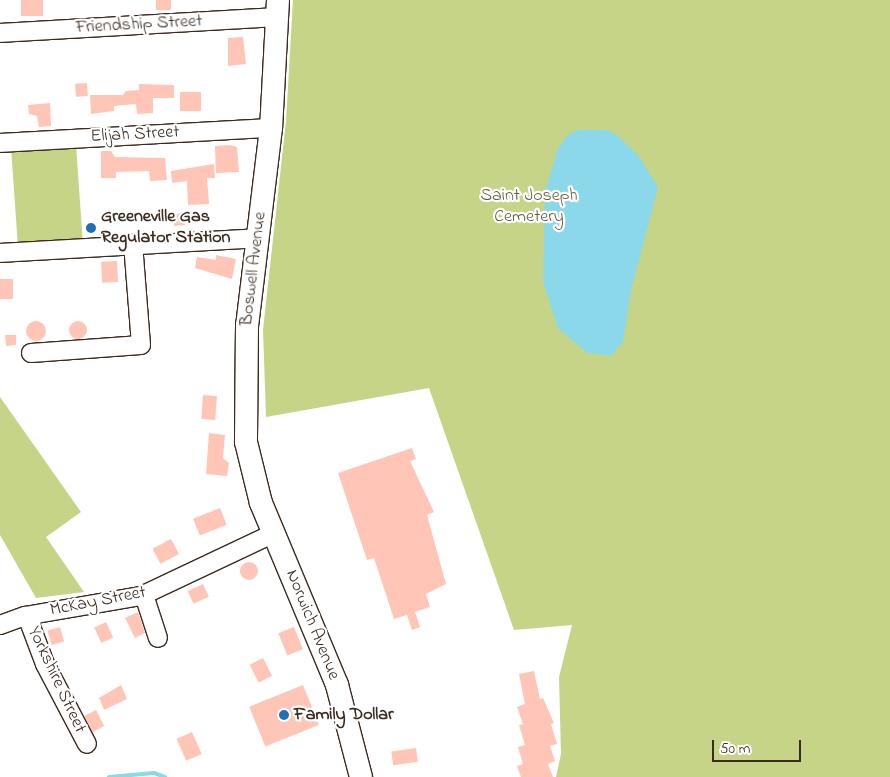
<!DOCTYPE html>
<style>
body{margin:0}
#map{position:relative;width:890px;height:777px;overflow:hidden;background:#fff;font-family:"Indie Flower",sans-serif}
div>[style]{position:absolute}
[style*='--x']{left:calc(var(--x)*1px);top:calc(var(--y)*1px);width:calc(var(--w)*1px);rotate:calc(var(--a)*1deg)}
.green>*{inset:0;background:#c6d487;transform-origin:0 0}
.water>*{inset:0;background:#8cd8eb}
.stream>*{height:4px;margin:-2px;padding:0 2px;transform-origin:2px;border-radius:2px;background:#8cd8eb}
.building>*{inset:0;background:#ffc5b6;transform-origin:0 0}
.round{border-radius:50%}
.roads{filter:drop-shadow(1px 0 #3b2a1e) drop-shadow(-1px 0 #3b2a1e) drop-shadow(0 1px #3b2a1e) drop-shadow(0 -1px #3b2a1e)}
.minor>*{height:18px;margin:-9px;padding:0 9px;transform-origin:9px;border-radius:9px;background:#fff}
.major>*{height:22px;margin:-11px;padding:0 11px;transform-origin:11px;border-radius:11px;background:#fff}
.dots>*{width:14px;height:14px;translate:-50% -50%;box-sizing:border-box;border:2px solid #fff;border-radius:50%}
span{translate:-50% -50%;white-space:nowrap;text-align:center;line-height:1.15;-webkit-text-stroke:4.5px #fff;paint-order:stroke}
.street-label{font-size:18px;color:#3b2a1e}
.park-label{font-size:18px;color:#655d3e}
.poi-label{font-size:18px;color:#3b2a1e;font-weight:700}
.left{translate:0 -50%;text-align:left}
.scale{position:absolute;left:712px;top:740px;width:89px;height:22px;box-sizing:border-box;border:2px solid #3b2a1e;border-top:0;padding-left:6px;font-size:15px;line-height:18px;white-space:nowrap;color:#3b2a1e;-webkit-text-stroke:4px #fff;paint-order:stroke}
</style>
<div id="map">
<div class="green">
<div style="clip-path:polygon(293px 0,890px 0,890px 777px,556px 777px,561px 754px,559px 677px,572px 625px,514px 630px,429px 388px,266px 417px,263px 330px,286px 121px)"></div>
<div style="left:76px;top:145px;width:96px;height:65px;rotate:86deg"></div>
<div style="clip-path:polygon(0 397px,81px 512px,46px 537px,84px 592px,36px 598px,0 535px)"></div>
</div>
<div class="water">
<div style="clip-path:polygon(579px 130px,607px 130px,618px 136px,638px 155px,658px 187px,631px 291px,623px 342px,611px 356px,587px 353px,558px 328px,543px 282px,545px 192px,558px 148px,569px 134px)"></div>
</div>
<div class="stream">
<div style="--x:109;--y:777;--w:45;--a:-5.1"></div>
<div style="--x:154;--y:773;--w:12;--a:20"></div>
</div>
<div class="building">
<div style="left:21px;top:0;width:22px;height:16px"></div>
<div style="left:156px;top:0;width:15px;height:10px"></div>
<div style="clip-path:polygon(243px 37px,246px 64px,228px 66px,228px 38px)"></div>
<div style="left:87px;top:83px;width:13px;height:12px;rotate:86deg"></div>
<div style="clip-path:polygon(139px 84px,174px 85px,174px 98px,153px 98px,153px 113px,137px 114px,136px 104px,114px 106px,114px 111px,91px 114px,90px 95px,123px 95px,126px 91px,139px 90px)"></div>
<div style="left:180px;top:92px;width:21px;height:19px"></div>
<div style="clip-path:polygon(50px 103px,51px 126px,39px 127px,37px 116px,29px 114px,28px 105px)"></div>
<div style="clip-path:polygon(229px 145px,237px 147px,239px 172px,216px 173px,215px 146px)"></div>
<div style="clip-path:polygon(101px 151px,111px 151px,115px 157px,165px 158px,167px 180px,150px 181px,149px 171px,116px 172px,116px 178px,101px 178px)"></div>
<div style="clip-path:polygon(214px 164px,215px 178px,207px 178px,209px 204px,188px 205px,187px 181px,172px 183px,171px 171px)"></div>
<div style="left:184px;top:213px;width:12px;height:11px;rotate:85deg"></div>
<div style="clip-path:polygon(216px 255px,236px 259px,232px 279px,195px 268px,197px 257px,216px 260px)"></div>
<div style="left:117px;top:261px;width:21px;height:16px;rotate:87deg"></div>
<div style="left:0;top:279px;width:13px;height:20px"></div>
<div class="round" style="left:26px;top:321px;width:20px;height:20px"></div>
<div class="round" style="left:69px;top:321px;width:18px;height:18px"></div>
<div style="clip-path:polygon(5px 335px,16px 335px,16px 345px,6px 346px)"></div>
<div style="left:203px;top:395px;width:14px;height:24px;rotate:4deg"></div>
<div style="clip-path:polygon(209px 433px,225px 435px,223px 458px,229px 463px,227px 476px,206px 474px)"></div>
<div style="clip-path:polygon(412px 448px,416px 459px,410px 461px,434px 512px,427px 515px,446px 584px,426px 594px,430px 607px,415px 612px,420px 627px,412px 630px,407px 615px,394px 619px,374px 558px,367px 560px,338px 473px)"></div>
<div style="left:220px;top:508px;width:18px;height:29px;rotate:68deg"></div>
<div style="left:171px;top:539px;width:17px;height:21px;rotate:62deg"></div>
<div class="round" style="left:240px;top:562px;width:18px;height:18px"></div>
<div style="left:203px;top:584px;width:14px;height:17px;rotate:65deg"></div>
<div style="clip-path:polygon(138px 612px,145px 633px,135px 638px,125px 618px)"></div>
<div style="left:106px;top:622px;width:17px;height:13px;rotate:65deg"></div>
<div style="left:60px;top:627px;width:15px;height:13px;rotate:74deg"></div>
<div style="left:294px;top:627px;width:24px;height:17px;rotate:68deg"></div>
<div style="left:263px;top:658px;width:20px;height:15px;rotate:63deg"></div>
<div style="clip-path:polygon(534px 671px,540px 699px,543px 698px,554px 723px,551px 724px,557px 744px,550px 746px,555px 761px,548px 764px,553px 777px,521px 777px,517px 766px,523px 764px,518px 747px,525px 745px,519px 725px,523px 724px,517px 707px,525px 704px,519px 674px)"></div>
<div style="clip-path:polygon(121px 685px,127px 699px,104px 710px,99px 698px)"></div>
<div style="left:303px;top:685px;width:43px;height:58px;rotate:68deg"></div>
<div style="left:96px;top:710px;width:18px;height:13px;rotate:63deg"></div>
<div style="left:192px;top:732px;width:24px;height:17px;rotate:66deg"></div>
<div style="left:416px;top:748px;width:14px;height:25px;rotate:82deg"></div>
</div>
<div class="roads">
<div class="minor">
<div style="--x:0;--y:33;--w:278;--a:-3.3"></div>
<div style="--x:0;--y:143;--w:271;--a:-3.2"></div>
<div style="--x:0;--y:253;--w:257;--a:-3.3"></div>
<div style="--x:31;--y:353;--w:110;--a:-4.2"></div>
<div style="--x:141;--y:345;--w:102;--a:-94.5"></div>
<div style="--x:144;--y:595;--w:45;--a:72"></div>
<div style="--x:27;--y:616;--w:51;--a:69.4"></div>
<div style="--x:45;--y:664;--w:90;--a:62.3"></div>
<div style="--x:0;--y:625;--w:27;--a:-20"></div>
<div style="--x:25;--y:616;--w:118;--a:-9.8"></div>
<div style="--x:141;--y:596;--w:147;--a:-25.3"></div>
</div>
<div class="major">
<div style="--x:278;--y:0;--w:128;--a:93.1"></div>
<div style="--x:271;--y:128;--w:198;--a:96.9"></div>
<div style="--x:247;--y:325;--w:117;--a:90.5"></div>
<div style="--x:246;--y:442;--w:63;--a:76.2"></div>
<div style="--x:261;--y:503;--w:197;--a:67.3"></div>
<div style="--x:337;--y:685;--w:95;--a:75.4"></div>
</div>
</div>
<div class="dots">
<div style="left:91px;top:228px;background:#1f6fb2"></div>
<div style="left:284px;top:715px;background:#1f6fb2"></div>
</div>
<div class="street-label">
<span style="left:139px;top:25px;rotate:-3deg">Friendship Street</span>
<span style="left:135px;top:135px;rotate:-3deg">Elijah Street</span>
<span style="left:254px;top:269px;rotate:-83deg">Boswell Avenue</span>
<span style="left:98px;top:602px;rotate:-11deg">McKay Street</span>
<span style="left:312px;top:625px;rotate:68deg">Norwich Avenue</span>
<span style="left:56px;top:680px;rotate:65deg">Yorkshire Street</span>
</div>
<div class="park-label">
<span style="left:529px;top:207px">Saint Joseph<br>Cemetery</span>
</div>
<div class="poi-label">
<span class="left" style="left:101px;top:228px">Greeneville Gas<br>Regulator Station</span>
<span class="left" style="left:294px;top:715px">Family Dollar</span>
</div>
<div class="scale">50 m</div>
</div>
